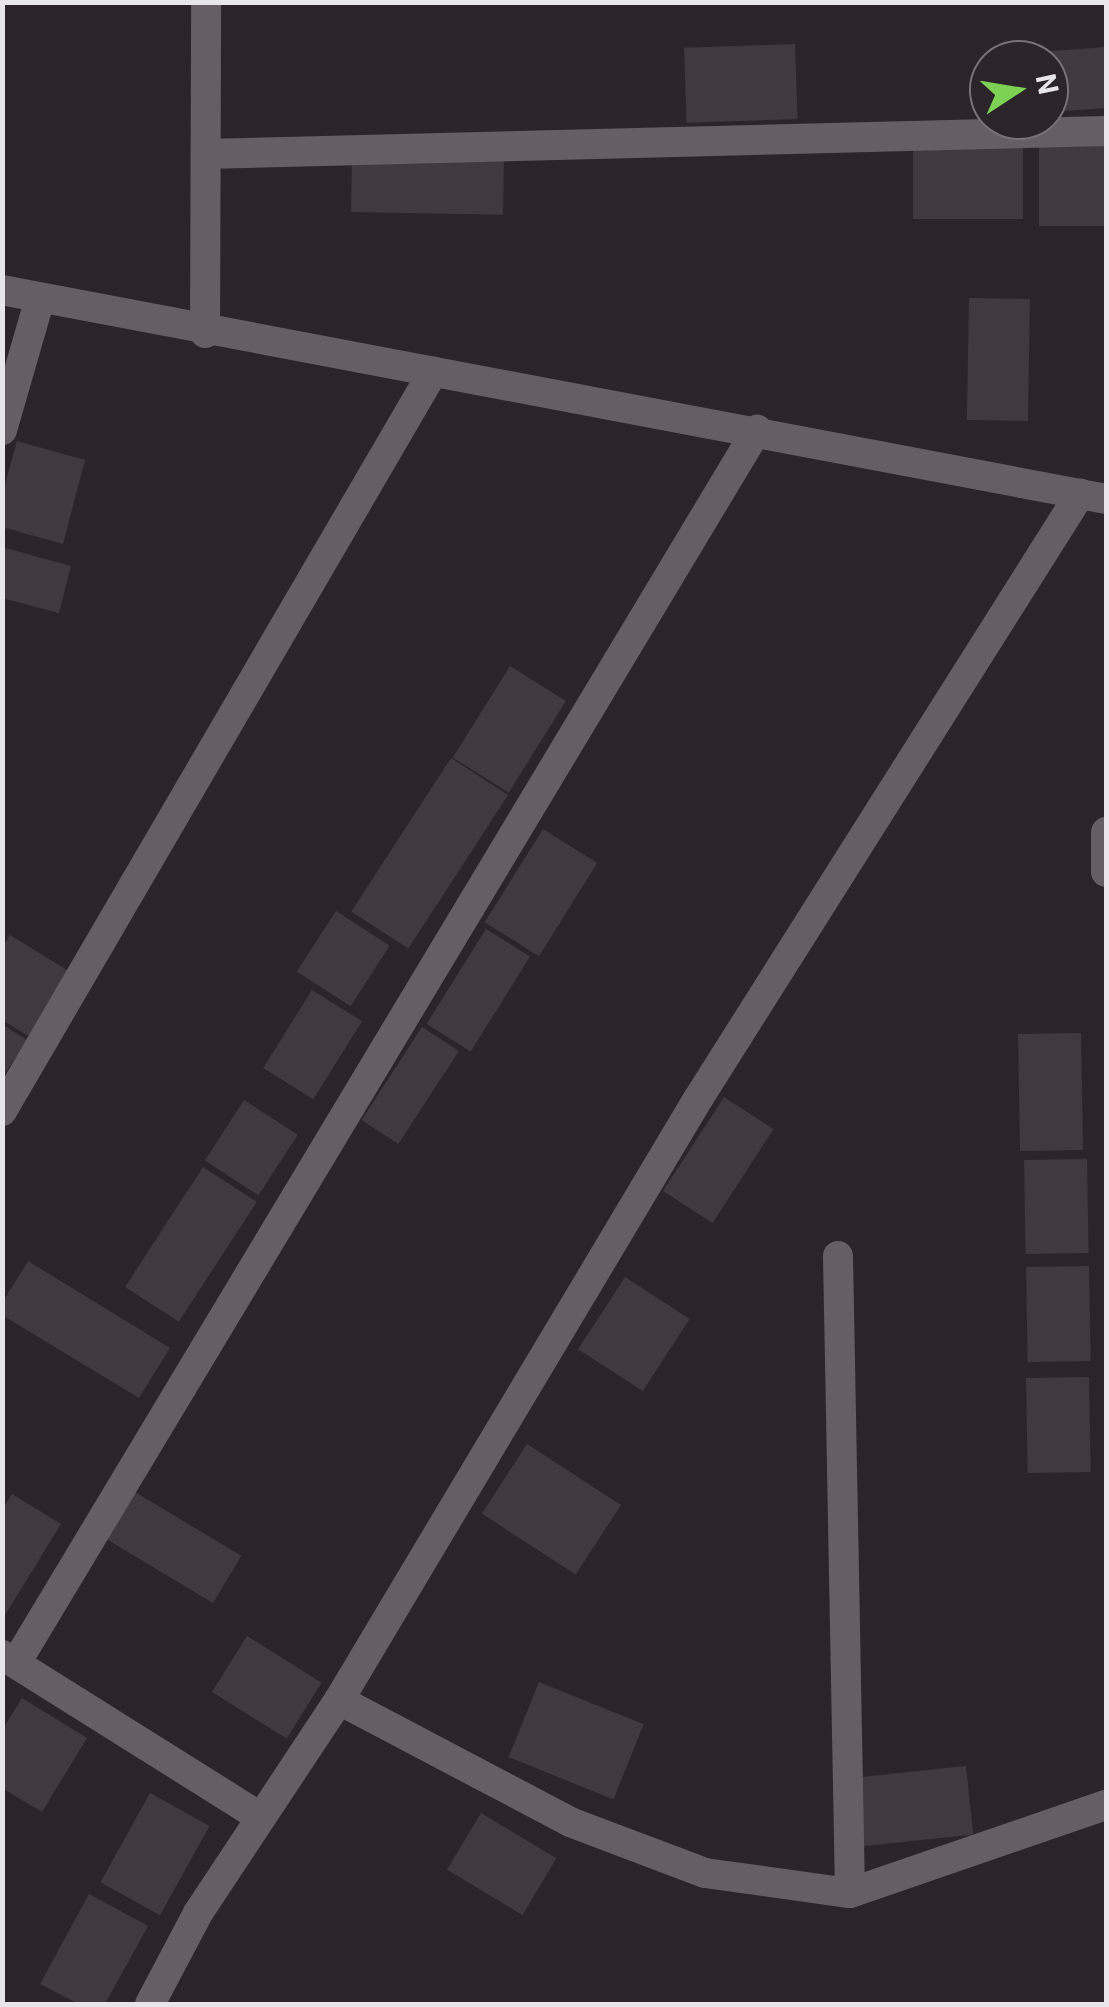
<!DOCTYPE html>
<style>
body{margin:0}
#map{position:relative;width:1109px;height:2007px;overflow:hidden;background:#2b252a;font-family:Roboto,sans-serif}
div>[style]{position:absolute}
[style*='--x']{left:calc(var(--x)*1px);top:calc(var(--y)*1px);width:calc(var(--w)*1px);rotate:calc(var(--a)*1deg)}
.building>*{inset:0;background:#403a3f;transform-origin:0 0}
.street>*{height:30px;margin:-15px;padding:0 15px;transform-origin:15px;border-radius:15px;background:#655f64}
span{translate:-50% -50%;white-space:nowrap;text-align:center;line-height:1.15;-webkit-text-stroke:8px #2b252a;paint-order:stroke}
.frame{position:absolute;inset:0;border:5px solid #e9e6e9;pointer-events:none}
.north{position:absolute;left:969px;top:40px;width:100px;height:100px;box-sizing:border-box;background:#2b252a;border:2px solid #777276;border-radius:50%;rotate:78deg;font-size:28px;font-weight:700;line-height:40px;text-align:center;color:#e9e6e9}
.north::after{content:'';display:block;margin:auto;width:35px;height:45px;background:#7dd154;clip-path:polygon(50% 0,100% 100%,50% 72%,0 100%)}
</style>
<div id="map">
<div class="building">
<div style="left:795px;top:44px;width:75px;height:111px;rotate:88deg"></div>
<div style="clip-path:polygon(1106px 47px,1106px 108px,1049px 112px,1049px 60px,1027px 60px,1026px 53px)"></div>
<div style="left:1023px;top:145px;width:74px;height:110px;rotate:90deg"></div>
<div style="left:1106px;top:145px;width:81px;height:67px;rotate:90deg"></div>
<div style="left:352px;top:158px;width:152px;height:54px;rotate:1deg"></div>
<div style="left:969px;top:298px;width:61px;height:122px;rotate:1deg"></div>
<div style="clip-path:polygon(17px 441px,85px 460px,63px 544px,2px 527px,2px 495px)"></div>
<div style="clip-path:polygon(2px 547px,71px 566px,59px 613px,2px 598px)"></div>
<div style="left:510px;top:666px;width:66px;height:108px;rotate:32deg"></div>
<div style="left:451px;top:758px;width:68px;height:183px;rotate:33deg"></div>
<div style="left:543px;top:829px;width:64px;height:110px;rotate:32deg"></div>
<div style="left:336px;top:911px;width:64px;height:72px;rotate:33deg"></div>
<div style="left:486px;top:929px;width:52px;height:112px;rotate:32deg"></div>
<div style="clip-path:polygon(10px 935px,72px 973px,32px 1038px,2px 1020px,2px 948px)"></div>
<div style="left:312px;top:990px;width:59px;height:92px;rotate:32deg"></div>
<div style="clip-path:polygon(2px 1024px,27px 1040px,2px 1078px)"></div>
<div style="left:422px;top:1027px;width:44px;height:111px;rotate:33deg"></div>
<div style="left:1081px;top:1033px;width:117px;height:63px;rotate:89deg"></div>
<div style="left:724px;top:1097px;width:59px;height:112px;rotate:33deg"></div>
<div style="left:244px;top:1100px;width:64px;height:72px;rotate:33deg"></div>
<div style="left:1087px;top:1159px;width:94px;height:63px;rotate:89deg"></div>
<div style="left:203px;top:1167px;width:64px;height:143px;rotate:33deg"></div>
<div style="clip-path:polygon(28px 1261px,170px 1348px,139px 1398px,2px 1315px,2px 1303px)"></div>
<div style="left:1089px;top:1266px;width:95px;height:63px;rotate:89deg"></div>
<div style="left:625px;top:1277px;width:77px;height:86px;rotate:33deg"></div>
<div style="left:1089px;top:1377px;width:95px;height:63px;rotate:89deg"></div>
<div style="left:527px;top:1444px;width:112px;height:83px;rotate:33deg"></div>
<div style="left:135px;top:1492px;width:124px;height:55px;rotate:31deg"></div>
<div style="clip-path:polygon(12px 1494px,61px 1524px,2px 1620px,2px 1510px)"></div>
<div style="left:247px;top:1636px;width:88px;height:66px;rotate:32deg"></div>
<div style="left:539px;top:1682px;width:113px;height:81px;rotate:22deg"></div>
<div style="clip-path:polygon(22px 1698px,87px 1738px,42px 1812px,2px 1788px,2px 1730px)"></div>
<div style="left:966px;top:1766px;width:69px;height:113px;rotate:84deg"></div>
<div style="left:150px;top:1793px;width:68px;height:102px;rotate:29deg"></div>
<div style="left:481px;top:1813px;width:88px;height:66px;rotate:31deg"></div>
<div style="clip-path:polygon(89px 1894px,148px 1926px,105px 2004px,79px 2004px,40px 1984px)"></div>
</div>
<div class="street">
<div style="--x:206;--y:154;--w:900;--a:-1.46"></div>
<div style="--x:2;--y:290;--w:1124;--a:10.72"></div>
<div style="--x:205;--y:333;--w:331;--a:-89.8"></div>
<div style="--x:2;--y:430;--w:137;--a:-73.9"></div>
<div style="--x:1106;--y:832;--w:40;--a:90"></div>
<div style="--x:2;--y:1111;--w:856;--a:-59.75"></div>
<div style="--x:838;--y:1256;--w:637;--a:88.92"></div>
<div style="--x:850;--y:1893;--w:271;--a:-19"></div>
<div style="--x:2;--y:1655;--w:301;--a:32.1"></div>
<div style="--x:16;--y:1663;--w:1439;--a:-59"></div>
<div style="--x:339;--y:1700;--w:261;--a:27.8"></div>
<div style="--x:570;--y:1822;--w:144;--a:20.7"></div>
<div style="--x:705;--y:1873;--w:146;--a:7.9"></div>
<div style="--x:150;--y:2004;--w:103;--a:-62.2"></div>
<div style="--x:198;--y:1913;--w:255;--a:-56.5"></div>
<div style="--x:339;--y:1700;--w:700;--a:-59.15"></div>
<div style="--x:698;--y:1099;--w:716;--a:-57.73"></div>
</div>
<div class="frame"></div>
<div class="north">N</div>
</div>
